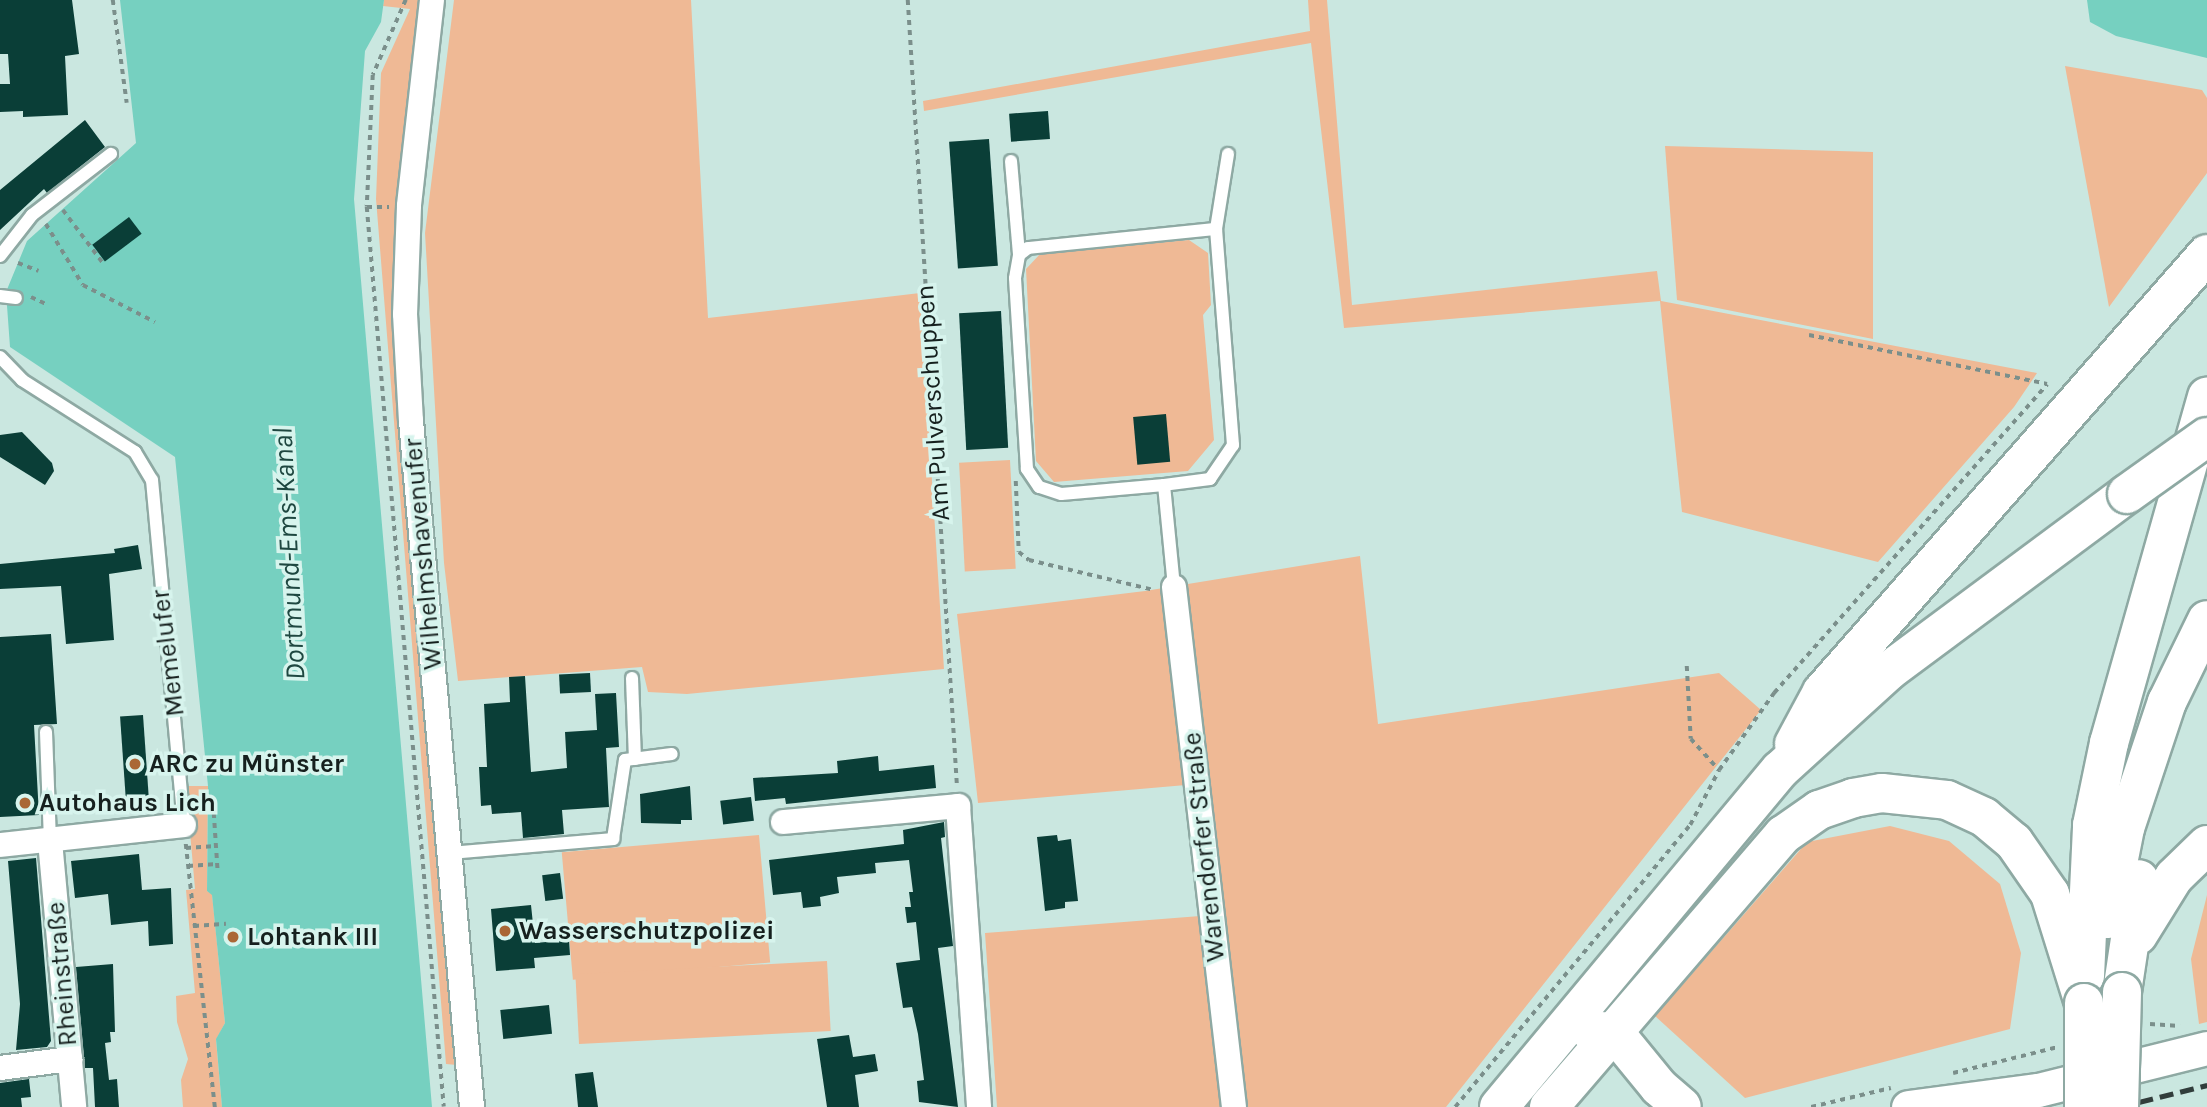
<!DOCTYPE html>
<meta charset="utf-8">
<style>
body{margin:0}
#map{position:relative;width:2207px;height:1107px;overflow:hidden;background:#cae7e0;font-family:Karla,sans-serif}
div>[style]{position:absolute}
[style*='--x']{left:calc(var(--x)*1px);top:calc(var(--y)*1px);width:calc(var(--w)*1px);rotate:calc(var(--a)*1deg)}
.green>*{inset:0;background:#efb995;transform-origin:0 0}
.water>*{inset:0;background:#76d0c0}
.building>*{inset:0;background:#0a3e37;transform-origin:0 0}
.path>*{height:3.5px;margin-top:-1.75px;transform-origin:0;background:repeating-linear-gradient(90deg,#7b8f8b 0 5px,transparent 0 10px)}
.roads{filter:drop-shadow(2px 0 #8ea9a3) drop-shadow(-2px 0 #8ea9a3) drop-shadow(0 2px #8ea9a3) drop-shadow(0 -2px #8ea9a3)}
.lane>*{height:12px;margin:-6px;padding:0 6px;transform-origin:6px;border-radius:6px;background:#fff}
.street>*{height:24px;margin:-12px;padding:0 12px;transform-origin:12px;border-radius:12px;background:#fff}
.secondary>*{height:33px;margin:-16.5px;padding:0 16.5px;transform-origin:16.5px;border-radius:16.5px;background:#fff}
.highway>*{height:38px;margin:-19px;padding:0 19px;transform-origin:19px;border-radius:19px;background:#fff}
.rail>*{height:5px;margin-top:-2.5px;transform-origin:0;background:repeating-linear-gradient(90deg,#313d3b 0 14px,transparent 0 21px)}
.bridges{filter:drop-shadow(2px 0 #8ea9a3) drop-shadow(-2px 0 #8ea9a3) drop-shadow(0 2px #8ea9a3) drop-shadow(0 -2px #8ea9a3)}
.highway-bridge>*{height:38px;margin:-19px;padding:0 19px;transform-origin:19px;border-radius:19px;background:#fff}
.dots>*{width:19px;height:19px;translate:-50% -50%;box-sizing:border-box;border:4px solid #d7f4ed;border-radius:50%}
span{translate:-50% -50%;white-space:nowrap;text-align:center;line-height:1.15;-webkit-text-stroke:7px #d7f4ed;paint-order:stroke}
.street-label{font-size:26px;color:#16201e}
.poi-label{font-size:26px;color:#16201e;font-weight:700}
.left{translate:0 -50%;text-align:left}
.water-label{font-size:28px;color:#1e4740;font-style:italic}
</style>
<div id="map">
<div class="green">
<div style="clip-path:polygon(384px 0,422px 0,400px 201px,457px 1065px,446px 1064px,376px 199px,381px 73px,410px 9px,383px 6px)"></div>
<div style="clip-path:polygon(454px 0,691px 0,708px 318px,920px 293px,944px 669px,687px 694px,648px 692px,642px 667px,458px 681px,444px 563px,425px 233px)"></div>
<div style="clip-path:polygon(1308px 0,1327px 0,1352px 305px,1657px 271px,1661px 301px,2037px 373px,2014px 407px,1878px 562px,1682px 512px,1660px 301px,1344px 328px,1311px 43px,924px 111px,923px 101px,1310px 31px)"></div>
<div style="clip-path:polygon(2065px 66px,2202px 90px,2207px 98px,2207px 173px,2109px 307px)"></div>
<div style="clip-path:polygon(1665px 146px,1873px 152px,1873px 339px,1677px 300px)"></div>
<div style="clip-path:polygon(1189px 240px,1208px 253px,1211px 305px,1203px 315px,1214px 440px,1188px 471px,1054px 482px,1036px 461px,1026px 269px,1041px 253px)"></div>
<div style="left:1010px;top:460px;width:109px;height:51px;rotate:87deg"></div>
<div style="clip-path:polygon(1360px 556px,1378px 724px,1719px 673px,1761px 710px,1446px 1107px,997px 1107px,985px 933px,1200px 916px,1186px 785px,978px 803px,957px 614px,1145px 591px)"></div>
<div style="clip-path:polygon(186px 786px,208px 786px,207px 891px,212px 894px,225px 1023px,216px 1040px,222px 1107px,183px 1107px,181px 1080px,188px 1059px,177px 1022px,176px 996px,195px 993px,186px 890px,195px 889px)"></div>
<div style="clip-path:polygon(1890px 826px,1949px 841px,2000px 884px,2021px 953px,2010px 1029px,1745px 1098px,1655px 1016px,1807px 842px)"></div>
<div style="left:759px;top:835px;width:128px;height:198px;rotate:85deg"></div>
<div style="clip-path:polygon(2207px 895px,2207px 1022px,2199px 1024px,2191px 959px)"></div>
<div style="left:827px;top:961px;width:70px;height:252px;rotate:87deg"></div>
</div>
<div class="water">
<div style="clip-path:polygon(120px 0,384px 0,381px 22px,365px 51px,354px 199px,432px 1107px,222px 1107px,216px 1039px,225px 1023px,212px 895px,207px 891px,208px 786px,175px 457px,10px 347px,6px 292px,27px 241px,136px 143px)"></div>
<div style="clip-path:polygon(2087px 0,2207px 0,2207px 58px,2116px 36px,2090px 22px)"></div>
</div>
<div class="building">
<div style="clip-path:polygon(0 0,72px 0,79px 54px,65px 56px,68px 115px,23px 117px,23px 111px,0 112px,0 84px,10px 84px,8px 54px,0 54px)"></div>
<div style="left:1048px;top:111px;width:28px;height:39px;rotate:86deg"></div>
<div style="clip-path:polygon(85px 120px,105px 147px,47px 193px,44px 189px,0 230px,0 190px)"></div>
<div style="left:989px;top:139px;width:127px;height:40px;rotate:86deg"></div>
<div style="left:129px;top:217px;width:21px;height:46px;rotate:53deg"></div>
<div style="left:1001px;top:311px;width:137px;height:42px;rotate:87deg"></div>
<div style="left:1166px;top:414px;width:48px;height:33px;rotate:85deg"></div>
<div style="clip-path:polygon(22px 432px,52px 463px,54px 471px,45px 485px,0 457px,0 435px)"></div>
<div style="clip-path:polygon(138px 545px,142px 569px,109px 574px,114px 640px,66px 644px,61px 586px,0 589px,0 564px,115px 553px,114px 549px)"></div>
<div style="clip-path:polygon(51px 634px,57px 724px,34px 725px,39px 815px,0 817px,0 637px)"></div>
<div style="left:590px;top:673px;width:19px;height:31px;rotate:87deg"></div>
<div style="clip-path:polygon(525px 676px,531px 772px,567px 768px,565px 732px,597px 730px,595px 694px,616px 693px,619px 747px,606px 748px,609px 807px,562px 810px,564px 834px,523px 838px,521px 812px,492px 814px,491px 805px,481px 806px,479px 767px,487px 767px,484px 704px,510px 702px,509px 677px)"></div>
<div style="left:143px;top:715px;width:96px;height:23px;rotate:86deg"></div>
<div style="clip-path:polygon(878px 756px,879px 771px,934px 765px,936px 788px,786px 804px,785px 798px,755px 801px,753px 778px,838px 773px,837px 761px)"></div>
<div style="clip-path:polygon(690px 786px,692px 820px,681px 820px,681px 824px,641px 823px,640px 794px)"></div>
<div style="left:751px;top:797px;width:24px;height:31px;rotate:83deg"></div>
<div style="clip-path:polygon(944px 822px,945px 837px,941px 838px,953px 946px,938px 948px,958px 1107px,919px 1102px,917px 1081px,924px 1080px,918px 1034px,912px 1007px,903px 1008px,896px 963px,920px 960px,916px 922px,907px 923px,905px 907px,911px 907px,909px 892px,913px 892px,909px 860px,875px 863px,876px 873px,837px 877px,839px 893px,820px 897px,821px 906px,803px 908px,801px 892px,773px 895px,769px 860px,904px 844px,903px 830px)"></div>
<div style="clip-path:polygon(1057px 835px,1058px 841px,1071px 839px,1078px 901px,1065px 902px,1065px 908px,1045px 911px,1037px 837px)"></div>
<div style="clip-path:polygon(139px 854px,142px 890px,171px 888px,173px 944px,149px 946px,148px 921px,111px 925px,108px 894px,75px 898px,71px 861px)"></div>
<div style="clip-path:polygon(36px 858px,51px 1041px,47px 1047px,16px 1050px,20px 1004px,8px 861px)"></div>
<div style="left:560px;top:873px;width:26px;height:18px;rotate:83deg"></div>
<div style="clip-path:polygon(531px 905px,535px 943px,569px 940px,570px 955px,534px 958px,535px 968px,496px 971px,491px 909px)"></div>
<div style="clip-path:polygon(113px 964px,115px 1032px,110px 1032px,111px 1042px,105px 1043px,109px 1080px,117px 1079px,119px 1107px,95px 1107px,93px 1068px,85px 1068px,76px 967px)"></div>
<div style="left:549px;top:1005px;width:29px;height:49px;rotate:84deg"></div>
<div style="clip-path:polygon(849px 1035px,853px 1057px,875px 1054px,878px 1071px,855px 1075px,859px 1107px,827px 1107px,817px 1039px)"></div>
<div style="clip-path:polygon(593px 1072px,598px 1107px,578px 1107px,575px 1074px)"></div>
<div style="clip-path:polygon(29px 1079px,31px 1097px,21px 1098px,22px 1107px,0 1107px,0 1083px)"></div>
</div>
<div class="path">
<div style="--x:113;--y:0;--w:104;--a:82.3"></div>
<div style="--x:406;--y:0;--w:82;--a:113.7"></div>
<div style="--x:373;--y:75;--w:132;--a:92.6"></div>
<div style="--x:367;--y:207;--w:903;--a:85.11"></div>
<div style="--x:908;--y:0;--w:786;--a:86.42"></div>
<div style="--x:367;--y:207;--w:22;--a:0"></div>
<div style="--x:63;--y:210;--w:66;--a:53"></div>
<div style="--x:46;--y:224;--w:71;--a:58.8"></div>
<div style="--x:83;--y:285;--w:81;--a:27.2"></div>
<div style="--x:18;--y:263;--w:22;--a:21"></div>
<div style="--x:31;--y:297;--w:19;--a:25"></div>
<div style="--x:1809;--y:335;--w:243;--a:11.6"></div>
<div style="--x:1016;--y:481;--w:71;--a:87.6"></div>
<div style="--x:1019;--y:552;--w:13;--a:39"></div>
<div style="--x:1029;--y:560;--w:129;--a:13.5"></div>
<div style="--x:1687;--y:666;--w:73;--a:86.9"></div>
<div style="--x:1691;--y:739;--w:42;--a:47.9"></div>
<div style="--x:214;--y:813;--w:60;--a:86.2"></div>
<div style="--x:186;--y:844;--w:265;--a:83.7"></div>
<div style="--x:186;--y:848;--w:30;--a:-4"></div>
<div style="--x:188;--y:866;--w:29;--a:-4"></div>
<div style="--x:194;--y:926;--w:32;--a:-4"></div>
<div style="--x:2150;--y:1024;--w:30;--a:4"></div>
<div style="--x:1953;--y:1073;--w:108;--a:-13.9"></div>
<div style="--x:1455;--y:1107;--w:367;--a:-50.2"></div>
<div style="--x:1690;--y:825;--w:62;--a:-62.2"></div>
<div style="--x:1719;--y:770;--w:95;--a:-54.5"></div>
<div style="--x:1774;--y:693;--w:412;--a:-48.5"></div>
<div style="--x:1811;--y:1107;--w:82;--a:-13.4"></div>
</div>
<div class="roads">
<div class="lane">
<div style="--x:1011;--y:161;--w:94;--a:85.1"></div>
<div style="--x:1216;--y:229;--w:76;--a:-80.9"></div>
<div style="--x:0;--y:256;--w:52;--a:-52"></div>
<div style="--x:32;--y:215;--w:100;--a:-37.7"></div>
<div style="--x:0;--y:296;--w:16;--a:7"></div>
<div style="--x:0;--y:357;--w:32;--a:46"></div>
<div style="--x:22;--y:380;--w:134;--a:32.5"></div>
<div style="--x:135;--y:452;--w:33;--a:59"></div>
<div style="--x:152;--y:480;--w:346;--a:84.7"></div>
<div style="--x:1164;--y:485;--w:103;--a:175"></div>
<div style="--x:1061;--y:494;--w:23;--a:-162"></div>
<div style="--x:1039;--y:487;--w:22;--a:-124"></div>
<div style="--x:1027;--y:469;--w:191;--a:-93.6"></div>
<div style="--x:1015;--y:278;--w:23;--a:-80"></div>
<div style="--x:1019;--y:255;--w:11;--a:-38"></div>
<div style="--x:1028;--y:248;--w:189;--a:-5.8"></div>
<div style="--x:1216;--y:229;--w:217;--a:85.5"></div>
<div style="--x:1233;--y:445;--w:41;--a:124.1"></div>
<div style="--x:1210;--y:479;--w:46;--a:172.6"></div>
<div style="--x:1164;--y:485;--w:102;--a:84.4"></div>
<div style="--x:632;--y:678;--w:81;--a:87.9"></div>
<div style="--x:46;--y:732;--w:109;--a:87.9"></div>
<div style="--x:450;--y:853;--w:164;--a:-4.9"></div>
<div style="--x:613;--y:839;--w:80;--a:-81.4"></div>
<div style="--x:625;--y:760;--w:47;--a:-7.3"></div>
</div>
<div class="street">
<div style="--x:432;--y:0;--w:207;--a:96.4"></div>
<div style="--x:409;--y:206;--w:108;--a:92.1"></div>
<div style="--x:405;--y:314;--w:107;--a:86.8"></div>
<div style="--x:411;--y:421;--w:689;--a:84.92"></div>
<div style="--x:1174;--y:587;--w:523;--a:83.42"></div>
<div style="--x:783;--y:822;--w:176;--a:-5.2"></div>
<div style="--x:958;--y:806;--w:302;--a:86"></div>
<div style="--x:50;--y:841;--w:267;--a:84.8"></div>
<div style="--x:0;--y:845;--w:185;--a:-6.2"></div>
<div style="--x:0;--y:1068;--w:71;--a:-7.3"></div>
</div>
<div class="secondary">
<div style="--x:1908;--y:1107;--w:131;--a:-7.5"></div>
<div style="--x:2038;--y:1090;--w:174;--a:-14"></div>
</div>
<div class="highway">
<div style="--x:1794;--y:744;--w:59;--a:-61.7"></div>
<div style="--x:1822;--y:692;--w:583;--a:-48.68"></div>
<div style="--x:2107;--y:919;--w:93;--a:-78.8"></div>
<div style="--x:2125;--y:828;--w:133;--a:-71.6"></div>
<div style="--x:2167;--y:702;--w:91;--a:-64"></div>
<div style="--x:2138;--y:935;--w:68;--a:-58.2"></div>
<div style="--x:2174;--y:877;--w:46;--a:-44.1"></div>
<div style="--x:2085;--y:976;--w:151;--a:-87.3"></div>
<div style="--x:2092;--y:825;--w:84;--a:-78.3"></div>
<div style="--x:2109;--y:743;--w:360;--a:-74.2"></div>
<div style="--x:2122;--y:992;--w:114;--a:-81.4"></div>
<div style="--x:1589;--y:1030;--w:25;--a:5"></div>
<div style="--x:1614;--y:1032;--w:71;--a:50.7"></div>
<div style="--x:1659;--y:1087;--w:30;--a:41"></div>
<div style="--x:1499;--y:1107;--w:439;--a:-50.2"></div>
<div style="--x:1780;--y:770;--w:149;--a:-42.3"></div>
<div style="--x:1890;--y:670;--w:295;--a:-36.6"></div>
<div style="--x:1549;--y:1107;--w:359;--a:-49.3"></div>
<div style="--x:1783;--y:835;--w:44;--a:-34.8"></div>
<div style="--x:1819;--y:810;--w:36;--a:-19"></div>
<div style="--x:1853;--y:798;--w:29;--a:-10"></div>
<div style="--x:1882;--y:793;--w:65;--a:6.1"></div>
<div style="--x:1947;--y:800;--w:41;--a:24.7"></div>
<div style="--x:1984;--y:817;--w:39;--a:40"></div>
<div style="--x:2014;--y:842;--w:63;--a:55.3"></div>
<div style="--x:2050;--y:894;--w:114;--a:72.7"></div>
</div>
</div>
<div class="rail">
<div style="--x:2119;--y:1107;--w:91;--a:-14"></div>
</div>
<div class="bridges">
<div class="highway-bridge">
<div style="--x:2127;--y:494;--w:98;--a:-35.5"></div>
<div style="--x:2084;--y:1107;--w:104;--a:-90"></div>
<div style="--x:2119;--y:1107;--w:115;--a:-88.5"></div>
</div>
</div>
<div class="dots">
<div style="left:135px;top:764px;background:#aa6735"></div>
<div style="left:25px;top:803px;background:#aa6735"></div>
<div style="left:505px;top:931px;background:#aa6735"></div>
<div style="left:233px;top:937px;background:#aa6735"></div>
</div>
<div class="street-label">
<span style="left:933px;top:403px;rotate:-94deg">Am Pulverschuppen</span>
<span style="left:423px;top:554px;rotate:-95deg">Wilhelmshavenufer</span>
<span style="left:168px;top:653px;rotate:-97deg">Memelufer</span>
<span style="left:1204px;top:847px;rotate:-96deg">Warendorfer Straße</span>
<span style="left:62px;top:974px;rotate:-95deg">Rheinstraße</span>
</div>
<div class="poi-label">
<span class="left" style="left:149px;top:764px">ARC zu Münster</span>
<span class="left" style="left:39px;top:803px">Autohaus Lich</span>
<span class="left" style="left:519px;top:931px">Wasserschutzpolizei</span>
<span class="left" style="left:247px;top:937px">Lohtank III</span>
</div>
<div class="water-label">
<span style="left:289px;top:554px;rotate:-93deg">Dortmund-Ems-Kanal</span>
</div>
</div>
